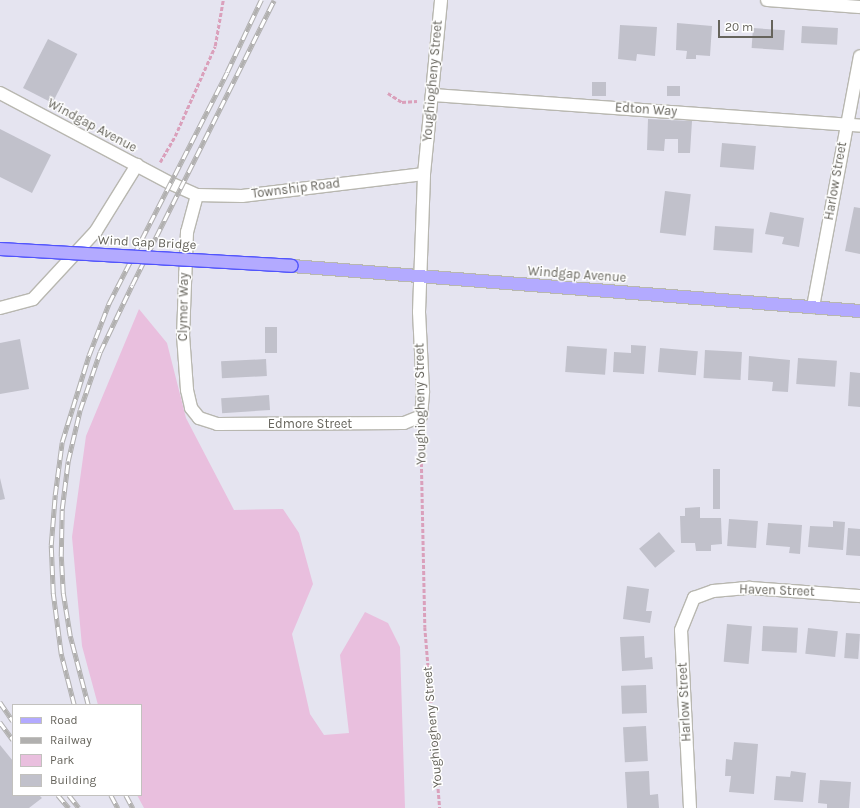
<!DOCTYPE html>
<style>
body{margin:0}
#map{position:relative;width:860px;height:808px;overflow:hidden;background:#e5e4f0;font-family:Karla,sans-serif}
div>[style]{position:absolute}
[style*='--x']{left:calc(var(--x)*1px);top:calc(var(--y)*1px);width:calc(var(--w)*1px);rotate:calc(var(--a)*1deg)}
.green>*{inset:0;background:#e9bfde}
.building>*{inset:0;background:#c1c1cb;transform-origin:0 0}
.path>*{height:2.5px;margin-top:-1.25px;transform-origin:0;background:repeating-linear-gradient(90deg,#daa0bb 0 4px,transparent 0 6px)}
.roads{filter:drop-shadow(1px 0 #b8b7b0) drop-shadow(-1px 0 #b8b7b0) drop-shadow(0 1px #b8b7b0) drop-shadow(0 -1px #b8b7b0)}
.minor>*{height:12px;margin:-6px;padding:0 6px;transform-origin:6px;border-radius:6px;background:#fff}
.major>*{height:12px;margin:-6px;padding:0 6px;transform-origin:6px;border-radius:6px;background:#b3aaff}
.rail>*{height:4.5px;margin-top:-2.25px;transform-origin:0;background:repeating-linear-gradient(90deg,#fff 0 9px,#b1b0af 0 18px);box-sizing:border-box;border-block:1px solid #b1b0af}
.bridges{filter:drop-shadow(1px 0 #5154fc) drop-shadow(-1px 0 #5154fc) drop-shadow(0 1px #5154fc) drop-shadow(0 -1px #5154fc)}
.major-bridge>*{height:12px;margin:-6px;padding:0 6px;transform-origin:6px;border-radius:6px;background:#b3aaff}
span{translate:-50% -50%;white-space:nowrap;text-align:center;line-height:1.15;-webkit-text-stroke:3px #fff;paint-order:stroke}
.street-label{font-size:13px;color:#66645c}
.legend{position:absolute;left:12px;top:704px;width:130px;height:92px;box-sizing:border-box;background:#fff;border:1px solid #c2c1be;margin:0;padding:5px 7px;list-style:none;font-size:12px;color:#66645c}
.legend li{display:flex;align-items:center;gap:8px;height:20px}
.legend b{width:20px;border:1px solid #c2c1be}
.scale{position:absolute;left:718px;top:20px;width:55px;height:18px;box-sizing:border-box;border:2px solid #66645c;border-top:0;padding-left:5px;font-size:12px;line-height:14px;white-space:nowrap;color:#66645c;-webkit-text-stroke:3px #fff;paint-order:stroke}
</style>
<div id="map">
<div class="green">
<div style="clip-path:polygon(139px 309px,167px 343px,186px 418px,234px 510px,283px 509px,299px 533px,313px 584px,292px 634px,310px 714px,324px 735px,349px 733px,340px 655px,365px 612px,388px 623px,400px 647px,405px 808px,144px 808px,137px 795px,141px 795px,141px 705px,98px 705px,82px 646px,72px 537px,86px 436px)"></div>
</div>
<div class="building">
<div style="clip-path:polygon(677px 23px,712px 26px,710px 56px,696px 55px,696px 59px,686px 59px,687px 51px,676px 50px)"></div>
<div style="clip-path:polygon(620px 25px,657px 27px,655px 56px,637px 54px,636px 61px,618px 59px)"></div>
<div style="left:802px;top:26px;width:36px;height:17px;rotate:3deg"></div>
<div style="left:753px;top:28px;width:32px;height:20px;rotate:4deg"></div>
<div style="left:48px;top:39px;width:33px;height:55px;rotate:27deg"></div>
<div style="left:592px;top:82px;width:14px;height:14px"></div>
<div style="left:667px;top:86px;width:13px;height:10px"></div>
<div style="clip-path:polygon(648px 119px,692px 121px,690px 153px,678px 153px,678px 139px,665px 139px,664px 151px,647px 150px)"></div>
<div style="clip-path:polygon(0 129px,51px 155px,32px 193px,0 177px)"></div>
<div style="left:722px;top:143px;width:34px;height:24px;rotate:5deg"></div>
<div style="left:665px;top:191px;width:26px;height:42px;rotate:7deg"></div>
<div style="clip-path:polygon(854px 207px,860px 208px,860px 254px,845px 251px)"></div>
<div style="clip-path:polygon(770px 212px,804px 218px,799px 247px,782px 244px,784px 237px,765px 234px)"></div>
<div style="left:715px;top:226px;width:39px;height:24px;rotate:4deg"></div>
<div style="left:265px;top:327px;width:12px;height:26px"></div>
<div style="clip-path:polygon(20px 339px,29px 389px,0 394px,0 343px)"></div>
<div style="clip-path:polygon(631px 345px,646px 346px,644px 374px,613px 372px,614px 352px,631px 353px)"></div>
<div style="left:567px;top:346px;width:40px;height:26px;rotate:4deg"></div>
<div style="left:660px;top:348px;width:38px;height:24px;rotate:5deg"></div>
<div style="left:705px;top:350px;width:37px;height:28px;rotate:3deg"></div>
<div style="clip-path:polygon(749px 356px,790px 360px,788px 392px,772px 391px,773px 382px,748px 380px)"></div>
<div style="left:798px;top:358px;width:39px;height:26px;rotate:4deg"></div>
<div style="left:266px;top:359px;width:17px;height:45px;rotate:87deg"></div>
<div style="clip-path:polygon(850px 372px,860px 373px,860px 407px,848px 406px)"></div>
<div style="left:269px;top:395px;width:15px;height:48px;rotate:86deg"></div>
<div style="left:713px;top:469px;width:7px;height:40px"></div>
<div style="clip-path:polygon(0 478px,5px 499px,0 500px)"></div>
<div style="clip-path:polygon(700px 507px,700px 518px,721px 518px,722px 544px,711px 545px,711px 551px,696px 551px,695px 543px,681px 543px,680px 516px,685px 516px,685px 508px)"></div>
<div style="left:729px;top:519px;width:29px;height:27px;rotate:4deg"></div>
<div style="clip-path:polygon(833px 521px,845px 522px,843px 550px,808px 547px,810px 526px,833px 527px)"></div>
<div style="clip-path:polygon(768px 523px,802px 525px,800px 554px,789px 553px,790px 547px,766px 545px)"></div>
<div style="clip-path:polygon(848px 528px,860px 529px,860px 556px,846px 555px)"></div>
<div style="left:659px;top:532px;width:25px;height:26px;rotate:50deg"></div>
<div style="clip-path:polygon(627px 586px,649px 589px,646px 611px,652px 611px,650px 623px,623px 619px)"></div>
<div style="left:727px;top:624px;width:25px;height:38px;rotate:5deg"></div>
<div style="left:763px;top:626px;width:35px;height:25px;rotate:3deg"></div>
<div style="left:808px;top:628px;width:30px;height:26px;rotate:6deg"></div>
<div style="left:846px;top:633px;width:14px;height:25px;rotate:4deg"></div>
<div style="clip-path:polygon(644px 636px,645px 658px,652px 657px,653px 669px,622px 671px,620px 637px)"></div>
<div style="left:646px;top:685px;width:28px;height:25px;rotate:88deg"></div>
<div style="left:646px;top:726px;width:35px;height:23px;rotate:87deg"></div>
<div style="clip-path:polygon(734px 742px,758px 744px,754px 794px,729px 792px,731px 776px,725px 776px,726px 759px,732px 760px)"></div>
<div style="clip-path:polygon(0 745px,13px 761px,13px 795px,39px 795px,42px 798px,29px 808px,0 808px)"></div>
<div style="clip-path:polygon(649px 771px,650px 795px,658px 794px,659px 808px,627px 808px,625px 772px)"></div>
<div style="clip-path:polygon(791px 771px,806px 773px,803px 802px,774px 800px,776px 776px,790px 777px)"></div>
<div style="clip-path:polygon(820px 780px,851px 782px,849px 808px,827px 808px,827px 804px,818px 803px)"></div>
</div>
<div class="path">
<div style="--x:388;--y:93;--w:17;--a:33"></div>
<div style="--x:402;--y:102;--w:15;--a:-4"></div>
<div style="--x:160;--y:162;--w:30;--a:-60"></div>
<div style="--x:175;--y:136;--w:98;--a:-66"></div>
<div style="--x:215;--y:46;--w:47;--a:-80.1"></div>
<div style="--x:421;--y:433;--w:194;--a:88.8"></div>
<div style="--x:425;--y:627;--w:182;--a:85.3"></div>
</div>
<div class="roads">
<div class="minor">
<div style="--x:767;--y:0;--w:93;--a:4.3"></div>
<div style="--x:0;--y:93;--w:192;--a:27.9"></div>
<div style="--x:170;--y:183;--w:30;--a:24"></div>
<div style="--x:197;--y:195;--w:45;--a:1.3"></div>
<div style="--x:242;--y:196;--w:183;--a:-6.9"></div>
<div style="--x:432;--y:95;--w:429;--a:4.1"></div>
<div style="--x:197;--y:195;--w:38;--a:105"></div>
<div style="--x:187;--y:232;--w:103;--a:92.2"></div>
<div style="--x:183;--y:335;--w:55;--a:85.8"></div>
<div style="--x:187;--y:390;--w:18;--a:77"></div>
<div style="--x:191;--y:408;--w:13;--a:51"></div>
<div style="--x:199;--y:418;--w:19;--a:18"></div>
<div style="--x:217;--y:424;--w:187;--a:-0.3"></div>
<div style="--x:404;--y:423;--w:18;--a:-22"></div>
<div style="--x:421;--y:416;--w:25;--a:-85"></div>
<div style="--x:423;--y:391;--w:79;--a:-92.9"></div>
<div style="--x:419;--y:312;--w:138;--a:-87.9"></div>
<div style="--x:424;--y:174;--w:175;--a:-84.4"></div>
<div style="--x:813;--y:307;--w:255;--a:-79.4"></div>
<div style="--x:0;--y:308;--w:34;--a:-15"></div>
<div style="--x:33;--y:299;--w:93;--a:-47.2"></div>
<div style="--x:96;--y:231;--w:78;--a:-58.2"></div>
<div style="--x:690;--y:808;--w:178;--a:-92.9"></div>
<div style="--x:681;--y:630;--w:35;--a:-68"></div>
<div style="--x:694;--y:598;--w:20;--a:-20"></div>
<div style="--x:713;--y:591;--w:37;--a:-5"></div>
<div style="--x:750;--y:588;--w:110;--a:4.2"></div>
</div>
<div class="major">
<div style="--x:292;--y:266;--w:570;--a:4.53"></div>
</div>
</div>
<div class="rail">
<div style="--x:0;--y:702;--w:23;--a:56"></div>
<div style="--x:74;--y:705;--w:53;--a:-104.3"></div>
<div style="--x:61;--y:654;--w:62;--a:-97.5"></div>
<div style="--x:53;--y:593;--w:48;--a:-92.4"></div>
<div style="--x:51;--y:545;--w:50;--a:-85.4"></div>
<div style="--x:55;--y:495;--w:53;--a:-82.5"></div>
<div style="--x:62;--y:442;--w:91;--a:-72.8"></div>
<div style="--x:89;--y:355;--w:56;--a:-69"></div>
<div style="--x:109;--y:303;--w:259;--a:-62.9"></div>
<div style="--x:227;--y:72;--w:80;--a:-64.7"></div>
<div style="--x:88;--y:705;--w:71;--a:-104.6"></div>
<div style="--x:70;--y:636;--w:44;--a:-99.2"></div>
<div style="--x:63;--y:593;--w:37;--a:-93"></div>
<div style="--x:61;--y:556;--w:47;--a:-88.8"></div>
<div style="--x:62;--y:509;--w:48;--a:-82.9"></div>
<div style="--x:68;--y:461;--w:52;--a:-76.8"></div>
<div style="--x:80;--y:410;--w:61;--a:-71"></div>
<div style="--x:100;--y:352;--w:74;--a:-64.5"></div>
<div style="--x:132;--y:285;--w:318;--a:-63.5"></div>
<div style="--x:0;--y:722;--w:22;--a:54"></div>
<div style="--x:58;--y:795;--w:17;--a:50"></div>
<div style="--x:69;--y:795;--w:16;--a:52"></div>
<div style="--x:111;--y:795;--w:15;--a:62"></div>
<div style="--x:126;--y:795;--w:15;--a:62"></div>
</div>
<div class="bridges">
<div class="major-bridge">
<div style="--x:0;--y:249;--w:292;--a:3.3"></div>
</div>
</div>
<div class="street-label">
<span style="left:433px;top:81px;rotate:-85deg">Youghiogheny Street</span>
<span style="left:646px;top:110px;rotate:4deg">Edton Way</span>
<span style="left:92px;top:126px;rotate:28deg">Windgap Avenue</span>
<span style="left:836px;top:181px;rotate:-80deg">Harlow Street</span>
<span style="left:296px;top:189px;rotate:-7deg">Township Road</span>
<span style="left:147px;top:243px;rotate:3deg">Wind Gap Bridge</span>
<span style="left:577px;top:275px;rotate:4deg">Windgap Avenue</span>
<span style="left:184px;top:307px;rotate:-89deg">Clymer Way</span>
<span style="left:421px;top:404px;rotate:-91deg">Youghiogheny Street</span>
<span style="left:310px;top:424px">Edmore Street</span>
<span style="left:777px;top:591px;rotate:2deg">Haven Street</span>
<span style="left:685px;top:702px;rotate:-93deg">Harlow Street</span>
<span style="left:433px;top:727px;rotate:-95deg">Youghiogheny Street</span>
</div>
<ul class="legend">
<li><b style="height:5px;background:#b3aaff"></b>Road</li>
<li><b style="height:5px;background:#b1b0af"></b>Railway</li>
<li><b style="height:11px;background:#e9bfde"></b>Park</li>
<li><b style="height:11px;background:#c1c1cb"></b>Building</li>
</ul>
<div class="scale">20 m</div>
</div>
